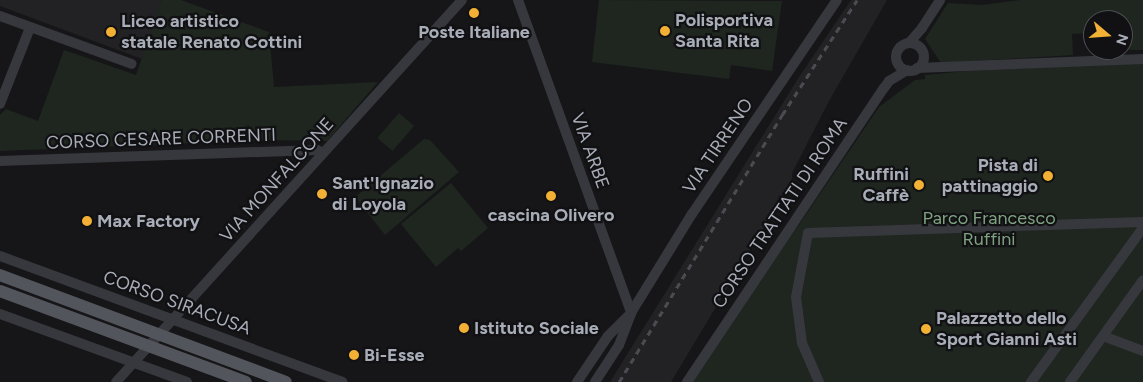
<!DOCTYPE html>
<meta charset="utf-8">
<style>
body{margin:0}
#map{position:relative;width:1143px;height:382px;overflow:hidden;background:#161618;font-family:Figtree,sans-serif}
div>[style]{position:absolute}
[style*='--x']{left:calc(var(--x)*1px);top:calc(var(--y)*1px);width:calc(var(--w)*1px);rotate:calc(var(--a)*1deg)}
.built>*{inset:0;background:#222225}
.green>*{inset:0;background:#1e261f;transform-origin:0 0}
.minor>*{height:10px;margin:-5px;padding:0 5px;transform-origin:5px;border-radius:5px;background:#37383d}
.minor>.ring{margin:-5px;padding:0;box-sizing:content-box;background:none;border:10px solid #37383d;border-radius:50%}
.major>*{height:12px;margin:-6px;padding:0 6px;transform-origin:6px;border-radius:6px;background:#53555c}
.rail>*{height:2.5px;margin-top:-1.25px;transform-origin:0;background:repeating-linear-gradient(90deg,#4a4c52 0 6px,transparent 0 11px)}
.dots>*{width:14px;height:14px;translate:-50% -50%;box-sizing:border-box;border:2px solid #111113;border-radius:50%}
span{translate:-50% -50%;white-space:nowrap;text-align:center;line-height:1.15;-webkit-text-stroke:4.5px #111113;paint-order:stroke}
.poi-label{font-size:18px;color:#a8adb8;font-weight:700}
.left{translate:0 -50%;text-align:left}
.right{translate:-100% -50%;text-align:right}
.street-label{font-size:18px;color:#a8adb8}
.park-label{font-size:18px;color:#7fa381}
.north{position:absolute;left:1083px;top:10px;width:50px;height:50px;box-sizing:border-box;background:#111113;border:1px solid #4d4f55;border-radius:50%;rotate:108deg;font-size:14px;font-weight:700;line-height:20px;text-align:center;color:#a8adb8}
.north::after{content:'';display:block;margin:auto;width:18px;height:22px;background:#f2b134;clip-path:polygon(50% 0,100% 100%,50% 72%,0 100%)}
</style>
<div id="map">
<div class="built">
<div style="clip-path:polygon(0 0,162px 0,142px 59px,0 6px)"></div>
<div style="clip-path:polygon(851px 0,887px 0,829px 101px,792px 173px,792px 180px,671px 382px,610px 382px,799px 77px)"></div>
</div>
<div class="green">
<div style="clip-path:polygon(162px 0,181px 0,269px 32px,274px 87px,378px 82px,327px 141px,266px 140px,0 151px,0 115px,6px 109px,38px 121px,64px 50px,136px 75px)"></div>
<div style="clip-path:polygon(599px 0,782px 1px,772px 71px,731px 65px,729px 79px,592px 62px)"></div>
<div style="clip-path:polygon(1020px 0,1143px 0,1143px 50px,1096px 50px,1123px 50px,1123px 20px,1093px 20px,1093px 33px,1072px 34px,1073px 55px,941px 63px,925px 39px,948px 3px,982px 5px)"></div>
<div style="clip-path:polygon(1143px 63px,1143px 382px,692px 382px,774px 257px,798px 226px,879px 107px,915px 80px,925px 79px,925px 75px,967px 71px)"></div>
<div style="left:399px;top:113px;width:20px;height:33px;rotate:41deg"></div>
<div style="clip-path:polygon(424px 139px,430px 140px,459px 172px,385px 235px,355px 197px)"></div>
<div style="clip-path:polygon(451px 183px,488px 228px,461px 251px,458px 248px,436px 267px,401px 224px)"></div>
</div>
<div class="minor">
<div style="--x:518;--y:0;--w:333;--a:70.1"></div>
<div style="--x:0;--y:16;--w:140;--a:20"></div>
<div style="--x:909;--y:43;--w:20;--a:-49"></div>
<div style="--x:922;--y:28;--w:33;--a:-57"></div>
<div class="ring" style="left:896px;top:43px;width:18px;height:18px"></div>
<div style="--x:917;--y:68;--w:226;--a:-2.3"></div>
<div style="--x:0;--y:104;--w:82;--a:-68.5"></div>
<div style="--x:0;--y:161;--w:317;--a:-2"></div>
<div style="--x:317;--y:150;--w:7;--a:27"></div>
<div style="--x:0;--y:256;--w:365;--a:20.2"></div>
<div style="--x:0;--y:314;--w:199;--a:20"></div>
<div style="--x:1103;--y:336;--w:43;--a:20.6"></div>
<div style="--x:116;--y:382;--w:515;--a:-47.83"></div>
<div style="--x:577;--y:382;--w:55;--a:-56"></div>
<div style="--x:608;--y:336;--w:28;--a:-45"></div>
<div style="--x:595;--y:382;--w:44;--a:-57"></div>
<div style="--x:619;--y:345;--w:34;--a:-69"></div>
<div style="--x:631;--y:313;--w:116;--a:-58.4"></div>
<div style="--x:692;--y:214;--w:258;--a:-55.9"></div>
<div style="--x:687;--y:382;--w:354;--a:-56.2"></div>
<div style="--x:884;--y:88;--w:9;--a:-54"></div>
<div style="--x:889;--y:81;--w:21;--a:-31"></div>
<div style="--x:819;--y:382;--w:43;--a:-113.6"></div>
<div style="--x:802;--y:343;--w:46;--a:-97.4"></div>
<div style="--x:796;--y:297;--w:65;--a:-79.4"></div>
<div style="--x:808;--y:233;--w:335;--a:-1.9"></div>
<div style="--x:1031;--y:382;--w:190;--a:-54"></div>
<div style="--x:1070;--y:382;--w:125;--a:-54.4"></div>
</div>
<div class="major">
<div style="--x:0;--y:275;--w:305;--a:20.5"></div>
<div style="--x:0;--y:291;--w:262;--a:20.3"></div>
</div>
<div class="rail">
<div style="--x:619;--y:382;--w:313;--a:-58.6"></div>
<div style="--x:782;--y:115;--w:137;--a:-56.9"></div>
</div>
<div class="dots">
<div style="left:474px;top:13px;background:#f2b134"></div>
<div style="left:665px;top:31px;background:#f2b134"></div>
<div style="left:111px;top:32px;background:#f2b134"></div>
<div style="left:1048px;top:176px;background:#f2b134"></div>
<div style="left:919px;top:185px;background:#f2b134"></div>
<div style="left:322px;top:194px;background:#f2b134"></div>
<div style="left:551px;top:196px;background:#f2b134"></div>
<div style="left:87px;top:221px;background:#f2b134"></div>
<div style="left:464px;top:328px;background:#f2b134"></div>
<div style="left:926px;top:329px;background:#f2b134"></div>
<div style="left:354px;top:355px;background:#f2b134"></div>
</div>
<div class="poi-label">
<span class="left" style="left:675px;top:31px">Polisportiva<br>Santa Rita</span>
<span class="left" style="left:121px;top:32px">Liceo artistico<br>statale Renato Cottini</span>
<span style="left:474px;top:32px">Poste Italiane</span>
<span class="right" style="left:1038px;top:176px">Pista di<br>pattinaggio</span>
<span class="right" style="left:909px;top:185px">Ruffini<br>Caffè</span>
<span class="left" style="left:332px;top:194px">Sant'Ignazio<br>di Loyola</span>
<span style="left:551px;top:215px">cascina Olivero</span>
<span class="left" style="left:97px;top:221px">Max Factory</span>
<span class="left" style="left:936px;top:329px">Palazzetto dello<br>Sport Gianni Asti</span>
<span class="left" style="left:474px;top:328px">Istituto Sociale</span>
<span class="left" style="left:364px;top:355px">Bi-Esse</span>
</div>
<div class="street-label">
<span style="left:161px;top:139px;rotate:-2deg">CORSO CESARE CORRENTI</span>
<span style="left:718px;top:146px;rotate:-56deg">VIA TIRRENO</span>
<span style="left:590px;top:151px;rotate:70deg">VIA ARBE</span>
<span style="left:277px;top:180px;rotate:-48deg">VIA MONFALCONE</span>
<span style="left:780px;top:213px;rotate:-56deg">CORSO TRATTATI DI ROMA</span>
<span style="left:177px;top:303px;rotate:20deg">CORSO SIRACUSA</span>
</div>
<div class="park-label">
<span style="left:989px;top:229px">Parco Francesco<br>Ruffini</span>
</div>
<div class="north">N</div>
</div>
